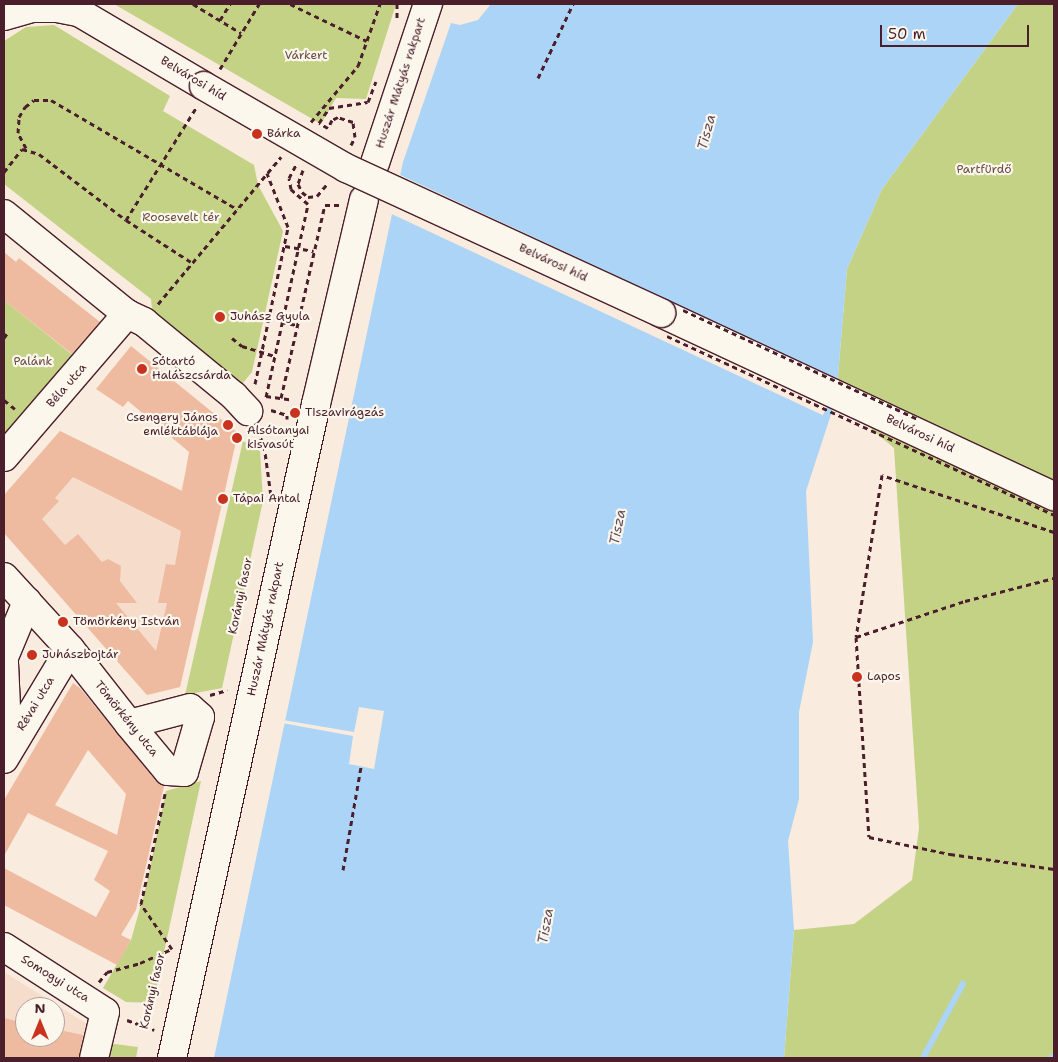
<!DOCTYPE html>
<meta charset="utf-8">
<style>
body{margin:0}
#map{position:relative;width:1058px;height:1062px;overflow:hidden;background:#f9ebdd;font-family:"Shantell Sans",sans-serif}
div>[style]{position:absolute}
[style*='--x']{left:calc(var(--x)*1px);top:calc(var(--y)*1px);width:calc(var(--w)*1px);rotate:calc(var(--a)*1deg)}
.built>*{inset:0;background:#f6ddcb}
.green>*{inset:0;background:#c4d285}
.water>*{inset:0;background:#acd4f6}
.pier>*{inset:0;background:#f9ebdd;transform-origin:0 0}
.stream>*{height:5.5px;margin:-2.75px;padding:0 2.75px;transform-origin:2.75px;border-radius:2.75px;background:#acd4f6}
.building>*{inset:0;background:#efbba0}
.path>*{height:3px;margin-top:-1.5px;transform-origin:0;background:repeating-linear-gradient(90deg,#4a1f2b 0 5px,transparent 0 9px)}
.roads{filter:drop-shadow(1px 0 #4a1f2b) drop-shadow(-1px 0 #4a1f2b) drop-shadow(0 1px #4a1f2b) drop-shadow(0 -1px #4a1f2b)}
.minor>*{height:28px;margin:-14px;padding:0 14px;transform-origin:14px;border-radius:14px;background:#fbf7ec}
.path-bridge>*{height:3px;margin-top:-1.5px;transform-origin:0;background:repeating-linear-gradient(90deg,#4a1f2b 0 5px,transparent 0 9px)}
.bridges{filter:drop-shadow(1px 0 #4a1f2b) drop-shadow(-1px 0 #4a1f2b) drop-shadow(0 1px #4a1f2b) drop-shadow(0 -1px #4a1f2b)}
.minor-bridge>*{height:28px;margin:-14px;padding:0 14px;transform-origin:14px;border-radius:14px;background:#fbf7ec}
.dots>*{width:14px;height:14px;translate:-50% -50%;box-sizing:border-box;border:2px solid #fbf7ec;border-radius:50%}
span{translate:-50% -50%;white-space:nowrap;text-align:center;line-height:1.15;-webkit-text-stroke:4.5px #fbf7ec;paint-order:stroke}
.park-label{font-size:12px;color:#684c42}
.street-label{font-size:12px;color:#4a1f2b}
.poi-label{font-size:12px;color:#4a1f2b}
.left{translate:0 -50%;text-align:left}
.right{translate:-100% -50%;text-align:right}
.water-label{font-size:14px;color:#624c5e;font-style:italic}
.frame{position:absolute;inset:0;border:5px solid #4a1f2b;pointer-events:none}
.north{position:absolute;left:15px;top:997px;width:50px;height:50px;box-sizing:border-box;background:#fbf7ec;border:1px solid #b4a19f;border-radius:50%;rotate:0deg;font-size:14px;font-weight:700;line-height:20px;text-align:center;color:#4a1f2b}
.north::after{content:'';display:block;margin:auto;width:18px;height:22px;background:#c8321e;clip-path:polygon(50% 0,100% 100%,50% 72%,0 100%)}
.scale{position:absolute;left:880px;top:25px;width:149px;height:22px;box-sizing:border-box;border:2px solid #4a1f2b;border-top:0;padding-left:6px;font-size:15px;line-height:18px;white-space:nowrap;color:#4a1f2b;-webkit-text-stroke:4px #fbf7ec;paint-order:stroke}
</style>
<div id="map">
<div class="built">
<div style="clip-path:polygon(60px 431px,181px 490px,185px 474px,227px 483px,180px 687px,147px 695px,4px 533px,4px 495px)"></div>
<div style="clip-path:polygon(evenodd,4px 972px,108px 1037px,104px 1058px,4px 1058px,4px 972px,25px 1007px,55px 1007px,55px 1037px,25px 1037px,25px 1007px)"></div>
</div>
<div class="green">
<div style="clip-path:polygon(114px 4px,396px 4px,366px 99px,336px 98px,321px 124px)"></div>
<div style="clip-path:polygon(1018px 4px,1054px 4px,1054px 1058px,784px 1058px,794px 930px,854px 924px,912px 880px,919px 828px,894px 448px,836px 399px,847px 269px,882px 189px)"></div>
<div style="clip-path:polygon(54px 25px,170px 96px,163px 111px,254px 165px,258px 185px,283px 231px,252px 372px,238px 389px,153px 319px,151px 299px,4px 184px,4px 41px,26px 27px)"></div>
<div style="clip-path:polygon(4px 300px,75px 357px,4px 445px)"></div>
<div style="clip-path:polygon(243px 441px,260px 451px,263px 501px,222px 688px,185px 695px)"></div>
<div style="clip-path:polygon(201px 781px,153px 1003px,126px 1002px,103px 988px,131px 940px,146px 887px,166px 791px)"></div>
<div style="clip-path:polygon(107px 1043px,138px 1047px,136px 1058px,104px 1058px)"></div>
</div>
<div class="water">
<div style="clip-path:polygon(491px 4px,1018px 4px,882px 189px,847px 269px,836px 399px,806px 491px,813px 642px,799px 712px,799px 799px,788px 841px,794px 930px,784px 1058px,214px 1058px,403px 162px,451px 23px,460px 25px,478px 20px)"></div>
</div>
<div class="pier">
<div style="left:398px;top:174px;width:487px;height:39px;rotate:25deg"></div>
<div style="clip-path:polygon(359px 707px,384px 711px,374px 769px,349px 764px,353px 736px,282px 723px,283px 720px,354px 732px)"></div>
</div>
<div class="stream">
<div style="--x:923;--y:1058;--w:84;--a:-61.6"></div>
<div style="--x:1051;--y:1058;--w:4;--a:-34"></div>
</div>
<div class="building">
<div style="clip-path:polygon(4px 252px,16px 262px,19px 258px,100px 322px,72px 354px,4px 300px)"></div>
<div style="clip-path:polygon(evenodd,131px 346px,238px 433px,180px 687px,147px 695px,4px 533px,4px 495px,60px 431px,182px 491px,189px 452px,128px 401px,123px 407px,96px 389px,131px 346px,73px 477px,181px 531px,175px 565px,166px 564px,158px 603px,167px 603px,156px 651px,116px 603px,137px 603px,120px 581px,121px 566px,108px 559px,102px 562px,78px 534px,65px 545px,42px 519px,59px 501px,55px 498px,73px 477px)"></div>
<div style="clip-path:polygon(evenodd,73px 683px,80px 688px,156px 781px,164px 786px,136px 910px,121px 935px,131px 940px,117px 965px,4px 905px,4px 868px,96px 917px,110px 891px,94px 880px,108px 851px,28px 813px,4px 856px,4px 800px,73px 683px,88px 750px,126px 794px,117px 835px,55px 805px,88px 750px)"></div>
<div style="clip-path:polygon(4px 1018px,25px 1023px,25px 1037px,55px 1037px,55px 1029px,83px 1035px,79px 1058px,4px 1058px)"></div>
</div>
<div class="path">
<div style="--x:193;--y:4;--w:56;--a:31.1"></div>
<div style="--x:290;--y:4;--w:85;--a:25.7"></div>
<div style="--x:397;--y:4;--w:14;--a:90"></div>
<div style="--x:220;--y:20;--w:19;--a:-58"></div>
<div style="--x:220;--y:69;--w:76;--a:-59"></div>
<div style="--x:538;--y:78;--w:82;--a:-64.7"></div>
<div style="--x:311;--y:122;--w:73;--a:-50"></div>
<div style="--x:358;--y:66;--w:66;--a:-70.5"></div>
<div style="--x:351;--y:145;--w:9;--a:-63"></div>
<div style="--x:355;--y:137;--w:15;--a:-98"></div>
<div style="--x:353;--y:122;--w:16;--a:-162"></div>
<div style="--x:338;--y:117;--w:7;--a:153"></div>
<div style="--x:332;--y:120;--w:9;--a:117"></div>
<div style="--x:328;--y:128;--w:10;--a:-151"></div>
<div style="--x:319;--y:123;--w:18;--a:-56"></div>
<div style="--x:329;--y:108;--w:39;--a:-9"></div>
<div style="--x:368;--y:102;--w:22;--a:-69"></div>
<div style="--x:26;--y:148;--w:17;--a:-118"></div>
<div style="--x:18;--y:133;--w:16;--a:-86"></div>
<div style="--x:19;--y:117;--w:12;--a:-59"></div>
<div style="--x:25;--y:107;--w:11;--a:-38"></div>
<div style="--x:34;--y:100;--w:17;--a:0"></div>
<div style="--x:51;--y:100;--w:216;--a:30.4"></div>
<div style="--x:303;--y:170;--w:15;--a:110"></div>
<div style="--x:298;--y:184;--w:9;--a:63"></div>
<div style="--x:302;--y:192;--w:8;--a:40"></div>
<div style="--x:308;--y:197;--w:9;--a:-6"></div>
<div style="--x:317;--y:196;--w:16;--a:-50"></div>
<div style="--x:4;--y:172;--w:29;--a:-52"></div>
<div style="--x:22;--y:149;--w:18;--a:16"></div>
<div style="--x:39;--y:154;--w:109;--a:37.2"></div>
<div style="--x:126;--y:220;--w:77;--a:32.9"></div>
<div style="--x:126;--y:220;--w:132;--a:-58"></div>
<div style="--x:285;--y:246;--w:29;--a:10"></div>
<div style="--x:158;--y:304;--w:192;--a:-50.1"></div>
<div style="--x:281;--y:322;--w:16;--a:11"></div>
<div style="--x:4;--y:338;--w:7;--a:-56"></div>
<div style="--x:232;--y:338;--w:13;--a:39"></div>
<div style="--x:242;--y:346;--w:34;--a:17"></div>
<div style="--x:255;--y:384;--w:160;--a:-78.1"></div>
<div style="--x:288;--y:227;--w:58;--a:-111.3"></div>
<div style="--x:266;--y:396;--w:27;--a:8"></div>
<div style="--x:266;--y:397;--w:198;--a:-77.7"></div>
<div style="--x:308;--y:204;--w:23;--a:-139"></div>
<div style="--x:291;--y:189;--w:11;--a:-100"></div>
<div style="--x:289;--y:178;--w:15;--a:-62"></div>
<div style="--x:281;--y:398;--w:198;--a:-77.2"></div>
<div style="--x:325;--y:205;--w:14;--a:0"></div>
<div style="--x:4;--y:400;--w:14;--a:39"></div>
<div style="--x:271;--y:410;--w:17;--a:17"></div>
<div style="--x:287;--y:415;--w:4;--a:90"></div>
<div style="--x:257;--y:430;--w:17;--a:65"></div>
<div style="--x:264;--y:445;--w:51;--a:82.2"></div>
<div style="--x:1054;--y:532;--w:181;--a:-161.7"></div>
<div style="--x:882;--y:475;--w:164;--a:99.1"></div>
<div style="--x:856;--y:637;--w:200;--a:86.3"></div>
<div style="--x:869;--y:837;--w:83;--a:11.9"></div>
<div style="--x:950;--y:854;--w:105;--a:8.2"></div>
<div style="--x:856;--y:637;--w:115;--a:-18.3"></div>
<div style="--x:965;--y:601;--w:92;--a:-14.5"></div>
<div style="--x:210;--y:695;--w:18;--a:-16"></div>
<div style="--x:343;--y:870;--w:105;--a:-80.1"></div>
<div style="--x:99;--y:982;--w:13;--a:-51"></div>
<div style="--x:107;--y:972;--w:34;--a:-15"></div>
<div style="--x:140;--y:963;--w:35;--a:-24"></div>
<div style="--x:172;--y:949;--w:55;--a:-124.6"></div>
<div style="--x:141;--y:904;--w:113;--a:-77.7"></div>
<div style="--x:127;--y:1020;--w:29;--a:20"></div>
</div>
<div class="roads">
<div class="minor">
<div style="--x:65;--y:4;--w:161;--a:30.5"></div>
<div style="--x:4;--y:16;--w:29;--a:-16"></div>
<div style="--x:32;--y:8;--w:25;--a:0"></div>
<div style="--x:57;--y:8;--w:25;--a:11"></div>
<div style="--x:375;--y:163;--w:168;--a:-71.6"></div>
<div style="--x:4;--y:214;--w:159;--a:39.1"></div>
<div style="--x:127;--y:314;--w:19;--a:25"></div>
<div style="--x:144;--y:322;--w:117;--a:39.4"></div>
<div style="--x:234;--y:396;--w:21;--a:47"></div>
<div style="--x:661;--y:313;--w:434;--a:25"></div>
<div style="--x:4;--y:457;--w:189;--a:-49.3"></div>
<div style="--x:4;--y:577;--w:98;--a:47.5"></div>
<div style="--x:70;--y:649;--w:95;--a:51.8"></div>
<div style="--x:129;--y:724;--w:61;--a:50.3"></div>
<div style="--x:168;--y:771;--w:16;--a:4"></div>
<div style="--x:184;--y:772;--w:57;--a:-73.8"></div>
<div style="--x:200;--y:717;--w:13;--a:-138"></div>
<div style="--x:190;--y:708;--w:63;--a:165.3"></div>
<div style="--x:4;--y:657;--w:60;--a:-67.3"></div>
<div style="--x:4;--y:663;--w:88;--a:87.4"></div>
<div style="--x:4;--y:759;--w:128;--a:-59"></div>
<div style="--x:4;--y:947;--w:120;--a:32.8"></div>
<div style="--x:105;--y:1012;--w:47;--a:103.4"></div>
<div style="--x:172;--y:1058;--w:670;--a:-77.58"></div>
<div style="--x:316;--y:404;--w:210;--a:-76.8"></div>
</div>
</div>
<div class="path-bridge">
<div style="--x:683;--y:310;--w:259;--a:24.9"></div>
<div style="--x:667;--y:336;--w:426;--a:24.8"></div>
</div>
<div class="bridges">
<div class="minor-bridge">
<div style="--x:204;--y:86;--w:164;--a:30"></div>
<div style="--x:346;--y:168;--w:347;--a:24.7"></div>
</div>
</div>
<div class="dots">
<div style="left:257px;top:134px;background:#c8321e"></div>
<div style="left:220px;top:317px;background:#c8321e"></div>
<div style="left:142px;top:369px;background:#c8321e"></div>
<div style="left:295px;top:413px;background:#c8321e"></div>
<div style="left:228px;top:425px;background:#c8321e"></div>
<div style="left:237px;top:438px;background:#c8321e"></div>
<div style="left:223px;top:499px;background:#c8321e"></div>
<div style="left:63px;top:622px;background:#c8321e"></div>
<div style="left:32px;top:655px;background:#c8321e"></div>
<div style="left:857px;top:677px;background:#c8321e"></div>
</div>
<div class="park-label">
<span style="left:306px;top:56px">Várkert</span>
<span style="left:984px;top:170px">Partfürdő</span>
<span style="left:181px;top:218px">Roosevelt tér</span>
<span style="left:33px;top:362px">Palánk</span>
</div>
<div class="street-label">
<span style="left:193px;top:79px;rotate:31deg">Belvárosi híd</span>
<span style="left:401px;top:83px;rotate:-72deg">Huszár Mátyás rakpart</span>
<span style="left:553px;top:263px;rotate:25deg">Belvárosi híd</span>
<span style="left:67px;top:386px;rotate:-49deg">Béla utca</span>
<span style="left:920px;top:434px;rotate:25deg">Belvárosi híd</span>
<span style="left:241px;top:596px;rotate:-78deg">Korányi fasor</span>
<span style="left:266px;top:629px;rotate:-78deg">Huszár Mátyás rakpart</span>
<span style="left:36px;top:704px;rotate:-59deg">Révai utca</span>
<span style="left:126px;top:719px;rotate:51deg">Tömörkény utca</span>
<span style="left:55px;top:979px;rotate:32deg">Somogyi utca</span>
<span style="left:153px;top:991px;rotate:-77deg">Korányi fasor</span>
</div>
<div class="poi-label">
<span class="left" style="left:267px;top:134px">Bárka</span>
<span class="left" style="left:230px;top:317px">Juhász Gyula</span>
<span class="left" style="left:152px;top:369px">Sótartó<br>Halászcsárda</span>
<span class="left" style="left:305px;top:413px">Tiszavirágzás</span>
<span class="right" style="left:218px;top:425px">Csengery János<br>emléktáblája</span>
<span class="left" style="left:247px;top:438px">Alsótanyai<br>kisvasút</span>
<span class="left" style="left:233px;top:499px">Tápai Antal</span>
<span class="left" style="left:73px;top:622px">Tömörkény István</span>
<span class="left" style="left:42px;top:655px">Juhászbojtár</span>
<span class="left" style="left:867px;top:677px">Lapos</span>
</div>
<div class="water-label">
<span style="left:706px;top:132px;rotate:-75deg">Tisza</span>
<span style="left:617px;top:527px;rotate:-79deg">Tisza</span>
<span style="left:545px;top:926px;rotate:-80deg">Tisza</span>
</div>
<div class="frame"></div>
<div class="north">N</div>
<div class="scale">50 m</div>
</div>
